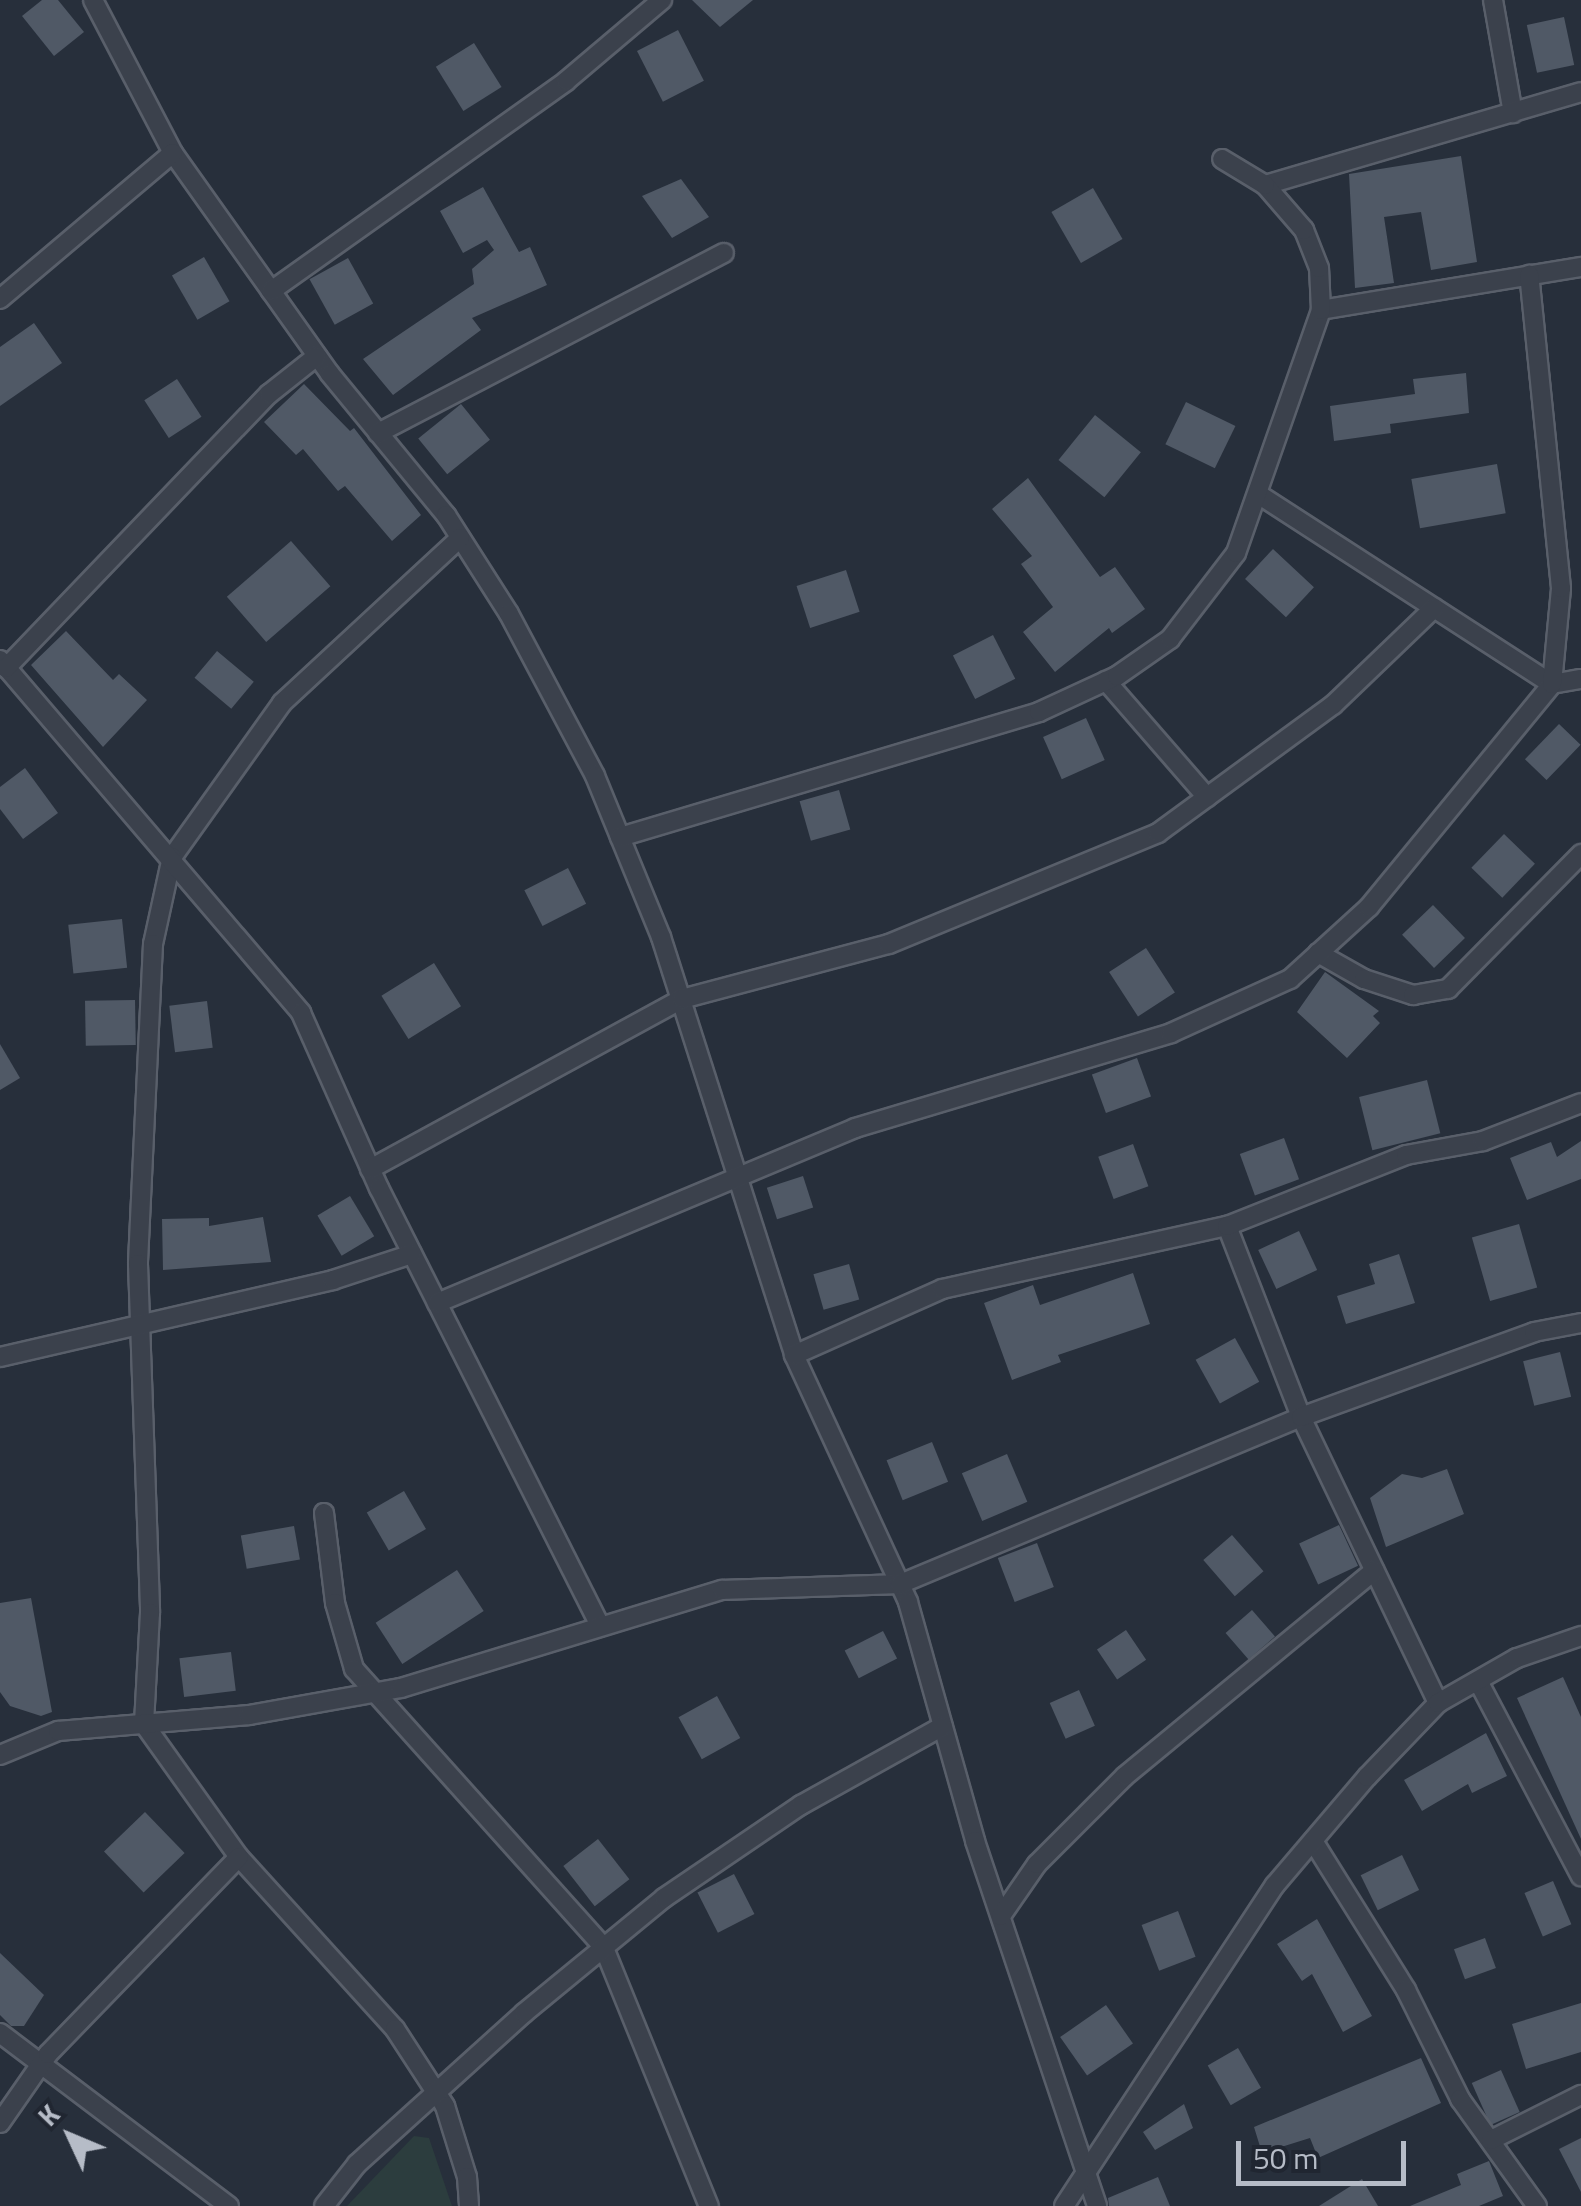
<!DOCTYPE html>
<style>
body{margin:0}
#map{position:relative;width:1581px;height:2206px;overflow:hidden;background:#272f3b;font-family:"Titillium Web",sans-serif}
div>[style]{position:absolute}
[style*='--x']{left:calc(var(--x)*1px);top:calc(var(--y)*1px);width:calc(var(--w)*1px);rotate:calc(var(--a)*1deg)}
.green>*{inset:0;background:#2c3d3e}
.building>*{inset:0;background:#505966;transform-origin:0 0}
.roads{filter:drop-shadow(2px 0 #595f6a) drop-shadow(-2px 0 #595f6a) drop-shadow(0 2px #595f6a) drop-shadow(0 -2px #595f6a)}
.street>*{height:18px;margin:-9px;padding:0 9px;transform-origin:9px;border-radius:9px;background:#3b414c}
span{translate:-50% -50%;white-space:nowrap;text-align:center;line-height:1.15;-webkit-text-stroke:10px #202631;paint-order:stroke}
.north{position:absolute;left:20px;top:2086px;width:100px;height:100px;-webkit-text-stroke:8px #202631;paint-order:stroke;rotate:314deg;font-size:28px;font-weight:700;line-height:40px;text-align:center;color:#b6bcc7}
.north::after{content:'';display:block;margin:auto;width:35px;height:45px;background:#b6bcc7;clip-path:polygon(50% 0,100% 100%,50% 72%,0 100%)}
.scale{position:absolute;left:1236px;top:2141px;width:170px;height:45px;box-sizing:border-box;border:5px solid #b6bcc7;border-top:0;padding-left:12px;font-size:30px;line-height:35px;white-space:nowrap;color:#b6bcc7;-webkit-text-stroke:8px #202631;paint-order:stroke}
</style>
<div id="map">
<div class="green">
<div style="clip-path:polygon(414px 2136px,429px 2138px,452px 2206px,347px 2206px)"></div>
</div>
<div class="building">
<div style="clip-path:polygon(42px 0,58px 0,84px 32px,54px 56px,22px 16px)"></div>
<div style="clip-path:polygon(692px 0,753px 0,720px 27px)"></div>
<div style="left:1564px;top:17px;width:49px;height:38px;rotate:78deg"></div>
<div style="left:678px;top:30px;width:57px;height:46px;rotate:63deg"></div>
<div style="left:474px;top:43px;width:52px;height:45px;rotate:58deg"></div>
<div style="clip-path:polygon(1461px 156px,1477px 262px,1431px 270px,1421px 212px,1384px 217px,1394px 283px,1355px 288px,1349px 174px)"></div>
<div style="clip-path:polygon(681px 179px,709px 217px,672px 238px,642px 196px)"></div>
<div style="clip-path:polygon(483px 187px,519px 252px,530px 247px,547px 285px,472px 318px,481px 330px,393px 395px,363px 359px,474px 284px,472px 269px,494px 250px,487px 240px,463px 253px,440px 211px)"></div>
<div style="left:1093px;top:188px;width:59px;height:48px;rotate:60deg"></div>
<div style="left:204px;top:257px;width:51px;height:37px;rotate:60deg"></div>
<div style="left:348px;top:258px;width:52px;height:44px;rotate:61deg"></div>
<div style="clip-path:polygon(34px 323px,62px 363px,0 406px,0 347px)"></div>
<div style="clip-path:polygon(1466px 373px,1469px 413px,1390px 424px,1391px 433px,1334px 441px,1330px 406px,1415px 394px,1413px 379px)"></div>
<div style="left:177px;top:379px;width:45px;height:39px;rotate:57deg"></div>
<div style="clip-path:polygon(304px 384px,350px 431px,354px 428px,421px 515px,392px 541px,345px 486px,338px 491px,303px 449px,296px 455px,264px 422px)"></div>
<div style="left:1186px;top:402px;width:55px;height:47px;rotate:26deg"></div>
<div style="left:461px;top:404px;width:46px;height:55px;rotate:51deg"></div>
<div style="left:1095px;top:415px;width:59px;height:58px;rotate:39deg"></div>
<div style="left:1497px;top:464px;width:50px;height:87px;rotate:80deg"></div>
<div style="clip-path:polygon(1028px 478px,1100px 577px,1115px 567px,1145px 609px,1112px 633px,1109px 628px,1055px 672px,1023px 632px,1053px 607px,1021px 564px,1032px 556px,992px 509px)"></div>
<div style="left:291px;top:541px;width:60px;height:85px;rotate:49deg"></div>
<div style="left:1273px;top:549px;width:56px;height:41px;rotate:43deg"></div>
<div style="left:846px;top:570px;width:44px;height:52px;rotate:72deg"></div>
<div style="clip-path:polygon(66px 631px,113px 680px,119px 674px,147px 700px,103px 747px,31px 665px)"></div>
<div style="left:993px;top:635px;width:49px;height:45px;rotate:63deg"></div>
<div style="left:217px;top:651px;width:48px;height:35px;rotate:40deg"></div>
<div style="left:1086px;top:718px;width:46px;height:47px;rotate:66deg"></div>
<div style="left:1559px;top:724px;width:30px;height:49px;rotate:44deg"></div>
<div style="clip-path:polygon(25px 768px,58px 813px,23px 839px,0 809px,0 787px)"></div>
<div style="left:839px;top:790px;width:41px;height:41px;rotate:74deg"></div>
<div style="left:1504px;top:834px;width:43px;height:47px;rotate:44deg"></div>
<div style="left:568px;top:868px;width:40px;height:49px;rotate:63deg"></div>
<div style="left:1433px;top:905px;width:46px;height:43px;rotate:46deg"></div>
<div style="left:122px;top:919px;width:49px;height:54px;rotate:84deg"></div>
<div style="left:1146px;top:948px;width:53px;height:44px;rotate:57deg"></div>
<div style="left:434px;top:963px;width:51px;height:62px;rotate:58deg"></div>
<div style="clip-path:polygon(1325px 972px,1379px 1011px,1373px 1016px,1380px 1023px,1347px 1058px,1297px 1012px)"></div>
<div style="left:135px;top:1000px;width:45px;height:50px;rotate:89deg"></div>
<div style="left:207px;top:1001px;width:47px;height:38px;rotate:83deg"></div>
<div style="clip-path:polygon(0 1044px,20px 1078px,0 1090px)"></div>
<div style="left:1137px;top:1058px;width:41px;height:48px;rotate:70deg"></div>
<div style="left:1427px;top:1080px;width:55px;height:70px;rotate:76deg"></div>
<div style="left:1284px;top:1138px;width:44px;height:47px;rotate:70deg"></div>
<div style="clip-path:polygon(1581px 1141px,1581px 1179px,1527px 1200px,1510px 1158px,1551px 1142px,1557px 1157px)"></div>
<div style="left:1133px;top:1144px;width:45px;height:37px;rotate:70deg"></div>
<div style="left:803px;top:1176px;width:33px;height:38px;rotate:72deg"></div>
<div style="left:350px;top:1196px;width:47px;height:38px;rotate:59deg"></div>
<div style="clip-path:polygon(263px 1217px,271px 1262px,163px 1270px,162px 1219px,209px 1218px,209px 1226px)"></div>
<div style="left:1519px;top:1224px;width:66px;height:49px;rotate:74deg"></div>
<div style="left:1299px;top:1231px;width:43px;height:45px;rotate:65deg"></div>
<div style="clip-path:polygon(1399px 1254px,1415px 1303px,1346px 1324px,1337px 1296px,1375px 1284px,1369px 1264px)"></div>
<div style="left:849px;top:1264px;width:37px;height:37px;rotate:74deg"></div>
<div style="clip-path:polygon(1133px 1273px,1150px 1324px,1058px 1355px,1061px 1362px,1012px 1380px,984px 1303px,1033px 1285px,1040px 1305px)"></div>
<div style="left:1235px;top:1338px;width:50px;height:45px;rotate:61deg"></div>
<div style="left:1560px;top:1352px;width:46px;height:38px;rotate:76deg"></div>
<div style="left:932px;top:1442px;width:43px;height:49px;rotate:68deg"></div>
<div style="left:1007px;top:1454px;width:52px;height:49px;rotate:67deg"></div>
<div style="clip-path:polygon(1447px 1469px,1464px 1514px,1386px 1547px,1370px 1498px,1402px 1474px,1422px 1478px)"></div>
<div style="left:404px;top:1491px;width:44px;height:43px;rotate:60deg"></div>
<div style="left:1339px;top:1525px;width:45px;height:44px;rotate:65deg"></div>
<div style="left:294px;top:1526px;width:34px;height:54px;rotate:80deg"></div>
<div style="left:1232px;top:1535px;width:48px;height:38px;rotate:49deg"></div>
<div style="left:1037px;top:1543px;width:47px;height:42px;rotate:69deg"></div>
<div style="left:457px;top:1570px;width:49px;height:97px;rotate:57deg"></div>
<div style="clip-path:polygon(31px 1598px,52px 1712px,41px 1716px,10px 1706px,0 1692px,0 1603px)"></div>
<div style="left:1252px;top:1610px;width:35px;height:35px;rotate:49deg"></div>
<div style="left:1126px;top:1630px;width:36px;height:35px;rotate:56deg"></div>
<div style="left:883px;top:1631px;width:31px;height:43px;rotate:63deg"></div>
<div style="left:231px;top:1652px;width:39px;height:52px;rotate:83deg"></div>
<div style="clip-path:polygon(1563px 1677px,1581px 1717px,1581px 1839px,1517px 1698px)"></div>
<div style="left:1079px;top:1690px;width:39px;height:32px;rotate:66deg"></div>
<div style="left:717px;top:1696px;width:48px;height:44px;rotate:61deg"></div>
<div style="clip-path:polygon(1486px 1733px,1507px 1776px,1472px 1793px,1468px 1784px,1422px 1811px,1404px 1780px)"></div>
<div style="left:145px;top:1812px;width:57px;height:57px;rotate:46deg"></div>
<div style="left:598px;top:1839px;width:51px;height:44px;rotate:52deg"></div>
<div style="left:1402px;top:1855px;width:39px;height:46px;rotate:64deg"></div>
<div style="left:734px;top:1874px;width:45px;height:41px;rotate:63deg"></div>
<div style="left:1553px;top:1881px;width:47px;height:31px;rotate:67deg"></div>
<div style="left:1178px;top:1911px;width:49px;height:39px;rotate:69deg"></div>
<div style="clip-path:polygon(1317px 1919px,1372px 2016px,1343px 2032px,1312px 1974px,1302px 1981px,1277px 1944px)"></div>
<div style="left:1485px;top:1938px;width:32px;height:33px;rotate:70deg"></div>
<div style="clip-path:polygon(0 1953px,44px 1995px,24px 2026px,11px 2026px,0 2015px)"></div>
<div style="clip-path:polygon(1581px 2003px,1581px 2052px,1526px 2069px,1512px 2024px)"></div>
<div style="left:1106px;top:2005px;width:47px;height:56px;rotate:55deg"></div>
<div style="left:1238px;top:2048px;width:46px;height:35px;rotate:60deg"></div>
<div style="clip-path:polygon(1421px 2058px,1441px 2103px,1318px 2158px,1310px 2138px,1262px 2153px,1254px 2127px)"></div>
<div style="left:1501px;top:2070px;width:46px;height:32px;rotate:66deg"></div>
<div style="clip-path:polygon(1184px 2104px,1193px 2128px,1155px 2150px,1143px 2132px)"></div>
<div style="clip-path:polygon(1581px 2138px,1581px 2192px,1559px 2149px)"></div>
<div style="clip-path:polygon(1489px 2161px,1503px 2196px,1479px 2206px,1410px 2206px,1461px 2185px,1457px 2174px)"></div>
<div style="clip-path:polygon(1158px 2177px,1170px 2206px,1109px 2206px,1108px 2198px)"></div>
<div style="clip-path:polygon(1362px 2179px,1378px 2206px,1319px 2206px)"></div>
</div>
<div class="roads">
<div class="street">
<div style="--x:93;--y:0;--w:173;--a:62.4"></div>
<div style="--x:173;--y:153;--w:271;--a:54.6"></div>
<div style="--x:330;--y:374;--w:183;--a:50.6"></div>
<div style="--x:446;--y:515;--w:117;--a:57.5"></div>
<div style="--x:509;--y:614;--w:183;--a:62"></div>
<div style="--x:595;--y:776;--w:174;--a:67.7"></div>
<div style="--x:661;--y:937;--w:439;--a:72.3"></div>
<div style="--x:794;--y:1355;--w:272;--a:65.2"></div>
<div style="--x:908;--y:1602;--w:248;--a:74.3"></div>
<div style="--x:975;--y:1841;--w:385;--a:71.5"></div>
<div style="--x:1493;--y:0;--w:115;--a:80"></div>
<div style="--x:1265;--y:185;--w:329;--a:-16.4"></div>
<div style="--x:271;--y:291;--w:362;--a:-35.4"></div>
<div style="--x:566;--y:81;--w:126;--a:-40.2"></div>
<div style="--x:0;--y:299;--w:226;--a:-40.2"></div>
<div style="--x:1321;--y:310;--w:264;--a:-9.4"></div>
<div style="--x:378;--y:433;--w:390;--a:-27.5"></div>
<div style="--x:1258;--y:494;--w:350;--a:32.9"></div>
<div style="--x:1552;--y:684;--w:29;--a:-10"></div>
<div style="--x:460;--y:538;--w:243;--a:137.2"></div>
<div style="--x:282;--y:703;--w:189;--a:125.5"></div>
<div style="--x:172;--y:857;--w:89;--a:102.3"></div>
<div style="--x:153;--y:944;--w:320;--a:92.7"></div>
<div style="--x:138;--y:1264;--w:349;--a:88"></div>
<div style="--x:150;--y:1613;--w:111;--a:93.1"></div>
<div style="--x:144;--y:1724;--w:163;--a:54.5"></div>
<div style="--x:239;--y:1857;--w:232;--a:47.8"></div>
<div style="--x:395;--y:2029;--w:92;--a:57"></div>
<div style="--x:445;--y:2106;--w:74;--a:72.8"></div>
<div style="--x:467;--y:2177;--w:29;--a:86"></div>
<div style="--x:0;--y:660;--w:464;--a:49.5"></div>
<div style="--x:301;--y:1013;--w:192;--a:66"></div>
<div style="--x:379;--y:1188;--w:487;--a:63.2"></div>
<div style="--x:6;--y:668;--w:380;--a:-46.2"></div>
<div style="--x:269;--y:394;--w:61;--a:-38.4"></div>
<div style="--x:1106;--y:681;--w:154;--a:49"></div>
<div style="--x:620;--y:837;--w:437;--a:-16.6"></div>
<div style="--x:1039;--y:712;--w:86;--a:-24.8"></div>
<div style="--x:1117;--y:676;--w:65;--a:-34.9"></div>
<div style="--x:1170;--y:639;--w:108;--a:-52.5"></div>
<div style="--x:1236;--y:553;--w:257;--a:-70.7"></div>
<div style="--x:1321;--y:310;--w:42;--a:-92.7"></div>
<div style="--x:1319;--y:268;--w:41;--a:-111.5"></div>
<div style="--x:1304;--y:230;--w:60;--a:-130.9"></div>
<div style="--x:1265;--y:185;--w:50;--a:-148.8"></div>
<div style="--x:1318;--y:953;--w:53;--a:29.5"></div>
<div style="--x:1364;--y:979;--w:52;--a:18.1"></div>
<div style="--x:1413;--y:995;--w:36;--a:-10"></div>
<div style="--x:1448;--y:989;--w:190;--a:-45.4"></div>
<div style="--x:370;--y:1169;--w:355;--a:-28.6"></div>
<div style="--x:682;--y:999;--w:214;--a:-14.9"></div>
<div style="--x:889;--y:944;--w:291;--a:-22.4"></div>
<div style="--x:1158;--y:833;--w:217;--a:-36.2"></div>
<div style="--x:1333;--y:705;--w:140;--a:-43.8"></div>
<div style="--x:1227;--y:1226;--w:205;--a:68.8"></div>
<div style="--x:1301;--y:1417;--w:317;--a:64.4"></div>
<div style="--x:437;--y:1303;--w:453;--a:-22.7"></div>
<div style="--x:855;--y:1128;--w:330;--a:-16.7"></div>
<div style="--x:1171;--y:1033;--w:131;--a:-24.4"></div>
<div style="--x:1290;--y:979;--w:107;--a:-42.3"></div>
<div style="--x:1369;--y:907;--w:288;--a:-50.6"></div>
<div style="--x:1552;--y:684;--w:96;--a:-84.6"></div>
<div style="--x:1561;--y:588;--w:315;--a:-95.8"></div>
<div style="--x:794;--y:1355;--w:162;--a:-24"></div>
<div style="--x:942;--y:1289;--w:292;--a:-12.5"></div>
<div style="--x:1227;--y:1226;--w:193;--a:-21.6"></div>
<div style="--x:1406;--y:1155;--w:78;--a:-10.3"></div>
<div style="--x:1483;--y:1141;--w:105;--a:-21.2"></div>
<div style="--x:0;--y:1357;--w:342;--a:-13"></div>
<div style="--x:333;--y:1280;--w:83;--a:-18.2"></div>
<div style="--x:324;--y:1513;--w:91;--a:83"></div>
<div style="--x:335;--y:1603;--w:69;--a:73.9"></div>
<div style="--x:354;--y:1669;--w:375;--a:48.1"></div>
<div style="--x:604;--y:1948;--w:279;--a:67.9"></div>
<div style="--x:1478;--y:1681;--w:221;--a:62.2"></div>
<div style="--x:0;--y:1755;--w:63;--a:-22.5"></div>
<div style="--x:58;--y:1731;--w:192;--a:-4.8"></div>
<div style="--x:249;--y:1715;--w:154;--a:-10.1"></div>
<div style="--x:401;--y:1688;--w:336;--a:-17"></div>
<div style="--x:722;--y:1590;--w:178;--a:-1.9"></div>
<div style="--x:900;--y:1584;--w:434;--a:-22.6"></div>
<div style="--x:1301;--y:1417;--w:248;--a:-20"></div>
<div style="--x:1534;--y:1332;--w:48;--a:-10.8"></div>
<div style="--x:1313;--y:1841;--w:176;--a:58"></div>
<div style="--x:1406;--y:1990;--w:122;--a:63.6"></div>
<div style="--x:1460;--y:2099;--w:132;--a:54.3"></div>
<div style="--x:1001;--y:1916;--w:63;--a:-55.3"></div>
<div style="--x:1037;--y:1864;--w:124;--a:-45"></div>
<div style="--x:1125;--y:1776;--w:323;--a:-39.5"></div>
<div style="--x:0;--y:2033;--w:287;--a:37.1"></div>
<div style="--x:0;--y:2123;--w:84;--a:-55.2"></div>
<div style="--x:48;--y:2054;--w:274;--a:-45.9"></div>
<div style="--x:1491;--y:2140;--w:101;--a:-26.6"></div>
<div style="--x:324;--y:2206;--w:53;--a:-51.8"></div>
<div style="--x:357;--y:2164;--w:225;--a:-42.1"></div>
<div style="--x:524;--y:2013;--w:181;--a:-39.4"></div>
<div style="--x:664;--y:1898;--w:166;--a:-34.2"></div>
<div style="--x:801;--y:1805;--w:162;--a:-29.1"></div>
<div style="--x:1064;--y:2206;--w:384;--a:-56.7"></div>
<div style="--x:1275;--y:1885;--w:142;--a:-49.6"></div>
<div style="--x:1367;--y:1777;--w:103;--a:-46.2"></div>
<div style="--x:1438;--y:1703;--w:91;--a:-29.7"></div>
<div style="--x:1517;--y:1658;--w:68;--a:-19"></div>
</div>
</div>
<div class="north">K</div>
<div class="scale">50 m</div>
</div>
